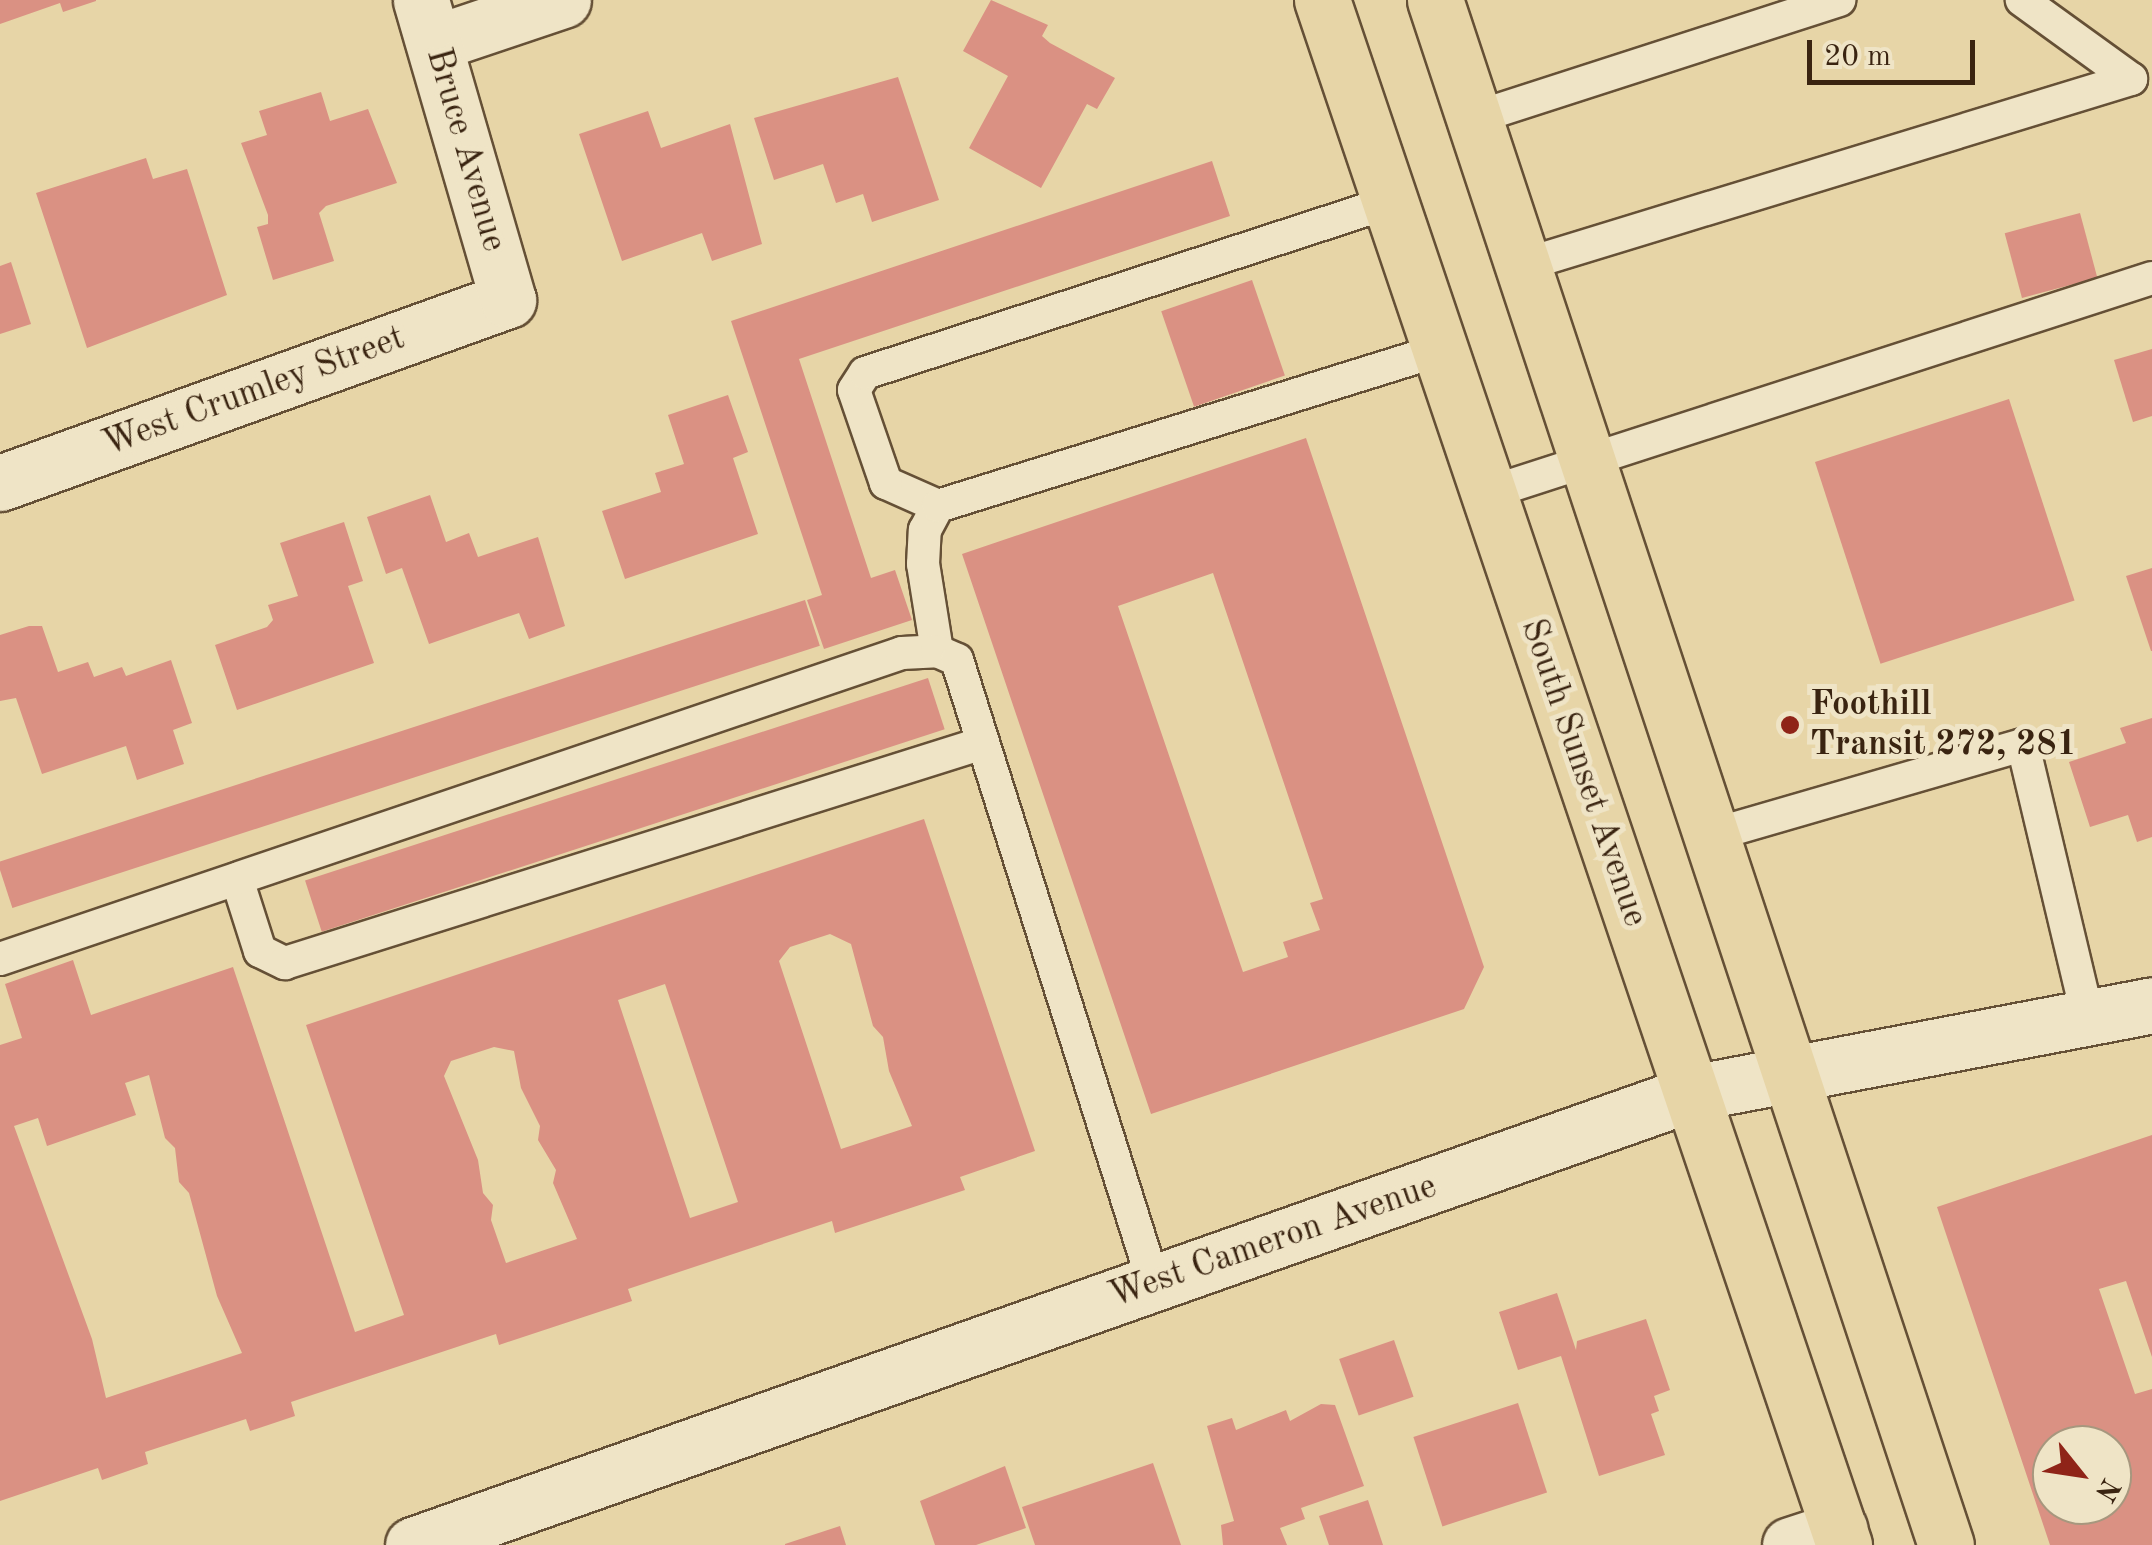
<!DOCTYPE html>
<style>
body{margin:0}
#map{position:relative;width:2152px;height:1545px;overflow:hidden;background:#e7d5a7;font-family:"Old Standard TT",serif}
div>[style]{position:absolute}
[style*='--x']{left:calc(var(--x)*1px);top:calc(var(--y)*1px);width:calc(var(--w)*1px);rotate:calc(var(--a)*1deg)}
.building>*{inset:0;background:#da9183;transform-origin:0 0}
.roads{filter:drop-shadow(2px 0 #655036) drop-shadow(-2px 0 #655036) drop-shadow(0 2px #655036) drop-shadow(0 -2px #655036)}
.service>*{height:32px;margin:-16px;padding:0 16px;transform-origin:16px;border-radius:16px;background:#efe4c6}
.minor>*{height:55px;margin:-27.5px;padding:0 27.5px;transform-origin:27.5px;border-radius:27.5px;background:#efe4c6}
.tertiary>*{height:55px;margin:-27.5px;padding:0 27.5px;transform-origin:27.5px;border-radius:27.5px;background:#efe4c6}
.primary>*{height:55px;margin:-27.5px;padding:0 27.5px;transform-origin:27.5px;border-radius:27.5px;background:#e7d5a7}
.dots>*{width:28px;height:28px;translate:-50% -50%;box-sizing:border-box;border:5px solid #efe4c6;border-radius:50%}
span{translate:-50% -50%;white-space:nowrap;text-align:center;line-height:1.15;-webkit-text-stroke:10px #efe4c6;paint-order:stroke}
.street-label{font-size:35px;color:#3a2411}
.poi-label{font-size:35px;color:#3a2411;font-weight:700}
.left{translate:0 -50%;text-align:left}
.north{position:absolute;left:2032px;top:1425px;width:100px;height:100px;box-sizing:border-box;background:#efe4c6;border:2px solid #a7977e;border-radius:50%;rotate:120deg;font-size:28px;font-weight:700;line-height:40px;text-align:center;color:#3a2411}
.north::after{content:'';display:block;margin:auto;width:35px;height:45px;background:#8f2418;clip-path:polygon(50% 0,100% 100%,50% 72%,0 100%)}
.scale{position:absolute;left:1807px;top:40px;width:168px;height:45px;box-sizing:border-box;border:5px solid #3a2411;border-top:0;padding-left:12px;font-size:30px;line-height:35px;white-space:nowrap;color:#3a2411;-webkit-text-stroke:8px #efe4c6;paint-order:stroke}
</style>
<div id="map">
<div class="building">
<div style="clip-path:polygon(0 0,96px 0,96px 1px,63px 12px,60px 3px,0 24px)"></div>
<div style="clip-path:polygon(991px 0,1048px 25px,1042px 36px,1050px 43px,1115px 78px,1097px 109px,1087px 104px,1041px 188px,969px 148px,1008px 76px,963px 51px)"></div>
<div style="clip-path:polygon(898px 77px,939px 200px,872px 222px,863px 194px,836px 203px,823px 164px,774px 180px,754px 118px)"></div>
<div style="clip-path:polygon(321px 92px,330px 121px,368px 109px,397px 183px,326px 206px,319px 213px,334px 261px,273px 280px,257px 227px,268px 224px,268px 215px,241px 143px,267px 135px,259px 111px)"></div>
<div style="clip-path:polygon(648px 111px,661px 148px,730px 124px,762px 244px,712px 261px,702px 233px,622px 261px,579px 134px)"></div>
<div style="clip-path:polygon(146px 158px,153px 179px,187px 169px,227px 295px,87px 348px,36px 193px)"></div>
<div style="clip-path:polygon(1212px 161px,1230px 216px,799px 359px,871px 578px,895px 570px,912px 620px,824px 649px,807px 600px,822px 595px,731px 321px)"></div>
<div style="left:2080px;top:213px;width:67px;height:78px;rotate:75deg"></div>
<div style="clip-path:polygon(11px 262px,31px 324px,0 334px,0 266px)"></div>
<div style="left:1252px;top:280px;width:101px;height:96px;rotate:71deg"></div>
<div style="clip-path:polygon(2152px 349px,2152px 416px,2133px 422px,2114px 360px)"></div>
<div style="clip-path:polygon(728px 395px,748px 452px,733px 458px,758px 534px,625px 579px,602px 511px,661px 492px,655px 473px,684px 464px,668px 415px)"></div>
<div style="left:2009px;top:399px;width:212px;height:204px;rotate:72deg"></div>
<div style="clip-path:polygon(evenodd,1306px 438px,1484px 967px,1464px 1009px,1151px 1114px,962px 554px,1306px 438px,1213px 573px,1323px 899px,1310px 903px,1320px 930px,1283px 942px,1288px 957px,1243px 972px,1118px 606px,1213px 573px)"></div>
<div style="clip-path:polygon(430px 495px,446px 542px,469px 533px,478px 557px,538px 537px,565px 626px,529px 639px,519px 613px,429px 644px,402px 568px,386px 574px,367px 517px)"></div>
<div style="clip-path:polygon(344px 522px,363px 581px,348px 586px,374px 663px,237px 710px,215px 645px,267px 627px,273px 620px,268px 605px,298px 596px,280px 543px)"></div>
<div style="clip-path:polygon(2152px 568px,2152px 651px,2151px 651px,2126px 576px)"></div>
<div style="left:805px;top:600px;width:48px;height:849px;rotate:72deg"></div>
<div style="clip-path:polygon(29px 626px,42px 626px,58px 672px,88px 662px,94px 677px,122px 667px,126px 676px,171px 660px,192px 723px,173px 730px,184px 764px,137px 780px,126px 746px,42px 774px,16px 698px,0 701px,0 635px)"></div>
<div style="left:928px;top:678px;width:54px;height:655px;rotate:72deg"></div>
<div style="clip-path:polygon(2152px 718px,2152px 837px,2137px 842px,2128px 815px,2090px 827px,2069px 762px,2126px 743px,2120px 728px)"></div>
<div style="clip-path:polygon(evenodd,924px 819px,1035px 1151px,960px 1177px,965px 1190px,835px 1233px,832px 1221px,628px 1289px,632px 1301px,499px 1345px,496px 1334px,291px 1402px,295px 1416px,250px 1431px,246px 1419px,145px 1452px,148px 1464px,102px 1480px,98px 1468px,0 1501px,0 1045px,22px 1038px,5px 984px,73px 960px,91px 1015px,233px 967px,355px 1332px,404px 1315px,306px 1025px,924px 819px,830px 934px,851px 944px,873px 1026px,883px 1037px,889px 1071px,912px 1126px,841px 1149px,779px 961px,790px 947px,830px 934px,924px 819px,665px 984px,738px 1202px,690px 1218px,618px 1000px,665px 984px,924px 819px,494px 1047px,514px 1051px,521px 1088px,540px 1126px,538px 1140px,556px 1170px,553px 1183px,577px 1239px,506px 1263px,491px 1220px,493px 1205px,483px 1193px,478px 1160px,444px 1076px,451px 1061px,494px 1047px,924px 819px,149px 1075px,165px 1138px,175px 1148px,179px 1182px,189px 1193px,217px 1296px,242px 1353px,106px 1398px,92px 1339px,14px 1126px,38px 1118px,47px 1146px,136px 1115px,125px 1083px,149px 1075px)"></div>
<div style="clip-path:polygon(evenodd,2152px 1135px,2152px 1357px,2126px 1281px,2099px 1289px,2135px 1394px,2152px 1389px,2152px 1545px,2050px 1545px,1937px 1207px,2152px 1135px,2052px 1445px,2112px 1445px,2112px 1505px,2052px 1505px,2052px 1445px)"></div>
<div style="clip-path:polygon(1557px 1293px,1576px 1350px,1577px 1341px,1646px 1319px,1670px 1390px,1654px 1396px,1659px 1411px,1651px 1414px,1665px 1455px,1599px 1476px,1561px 1356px,1518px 1370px,1499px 1312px)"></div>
<div style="left:1394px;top:1340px;width:60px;height:58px;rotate:71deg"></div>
<div style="left:1518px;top:1403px;width:94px;height:110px;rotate:72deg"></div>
<div style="clip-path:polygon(1321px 1404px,1335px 1405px,1364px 1486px,1301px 1508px,1305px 1519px,1280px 1528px,1287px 1545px,1223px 1545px,1221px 1525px,1234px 1521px,1207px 1426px,1232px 1418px,1236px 1430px,1286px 1410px,1290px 1421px)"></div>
<div style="clip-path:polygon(1153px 1463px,1181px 1545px,1035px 1545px,1022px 1507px)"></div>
<div style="clip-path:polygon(1005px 1466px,1026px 1528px,976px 1545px,935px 1545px,920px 1501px)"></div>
<div style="clip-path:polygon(1368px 1500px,1383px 1545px,1329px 1545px,1319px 1516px)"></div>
<div style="clip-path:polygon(840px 1526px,846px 1545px,785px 1545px,785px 1544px)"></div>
</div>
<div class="roads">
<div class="service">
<div style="--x:1474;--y:118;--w:384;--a:-17.9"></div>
<div style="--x:1523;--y:265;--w:636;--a:-17.01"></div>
<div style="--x:2131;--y:79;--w:135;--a:-144.1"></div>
<div style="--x:1488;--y:493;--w:698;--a:-17.94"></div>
<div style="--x:938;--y:506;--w:57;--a:-156.1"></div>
<div style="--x:886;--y:483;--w:98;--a:-109"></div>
<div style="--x:854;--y:390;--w:20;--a:-57"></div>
<div style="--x:865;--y:373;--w:552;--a:-18.04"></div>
<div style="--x:937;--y:651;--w:88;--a:-99.1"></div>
<div style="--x:923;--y:564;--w:34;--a:-87"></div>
<div style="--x:925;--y:530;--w:27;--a:-62"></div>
<div style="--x:938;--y:506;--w:526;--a:-17.26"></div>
<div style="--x:1709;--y:836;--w:327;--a:-16.2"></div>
<div style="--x:2023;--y:745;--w:280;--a:76.6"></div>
<div style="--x:237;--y:879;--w:76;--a:72.3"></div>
<div style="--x:260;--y:951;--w:28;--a:26"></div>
<div style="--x:285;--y:963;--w:732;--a:-17.49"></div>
<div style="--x:0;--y:959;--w:952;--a:-18.74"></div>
<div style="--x:902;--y:653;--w:35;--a:-3"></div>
<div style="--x:937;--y:651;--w:22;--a:24"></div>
<div style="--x:957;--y:660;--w:654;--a:72.48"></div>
</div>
<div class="minor">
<div style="--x:435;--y:43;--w:135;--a:-18.6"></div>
<div style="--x:0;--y:483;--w:540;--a:-19.81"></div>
<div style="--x:508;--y:300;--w:312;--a:-106.2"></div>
<div style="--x:1790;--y:1545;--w:52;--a:-18.1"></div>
</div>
<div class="tertiary">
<div style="--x:413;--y:1545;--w:1357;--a:-19.46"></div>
<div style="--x:1692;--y:1093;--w:468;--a:-10.8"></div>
</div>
<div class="primary">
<div style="--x:1322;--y:0;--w:1631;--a:71.33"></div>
<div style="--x:1435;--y:0;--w:1627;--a:71.7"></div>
</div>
</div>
<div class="dots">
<div style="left:1790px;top:725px;background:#8f2418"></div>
</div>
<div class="street-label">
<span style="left:465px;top:150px;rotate:74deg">Bruce Avenue</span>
<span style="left:254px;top:392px;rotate:-20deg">West Crumley Street</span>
<span style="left:1583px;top:773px;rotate:71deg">South Sunset Avenue</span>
<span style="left:1273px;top:1242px;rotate:-19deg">West Cameron Avenue</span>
</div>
<div class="poi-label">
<span class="left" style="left:1810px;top:725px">Foothill<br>Transit 272, 281</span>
</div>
<div class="north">N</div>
<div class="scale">20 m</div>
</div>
